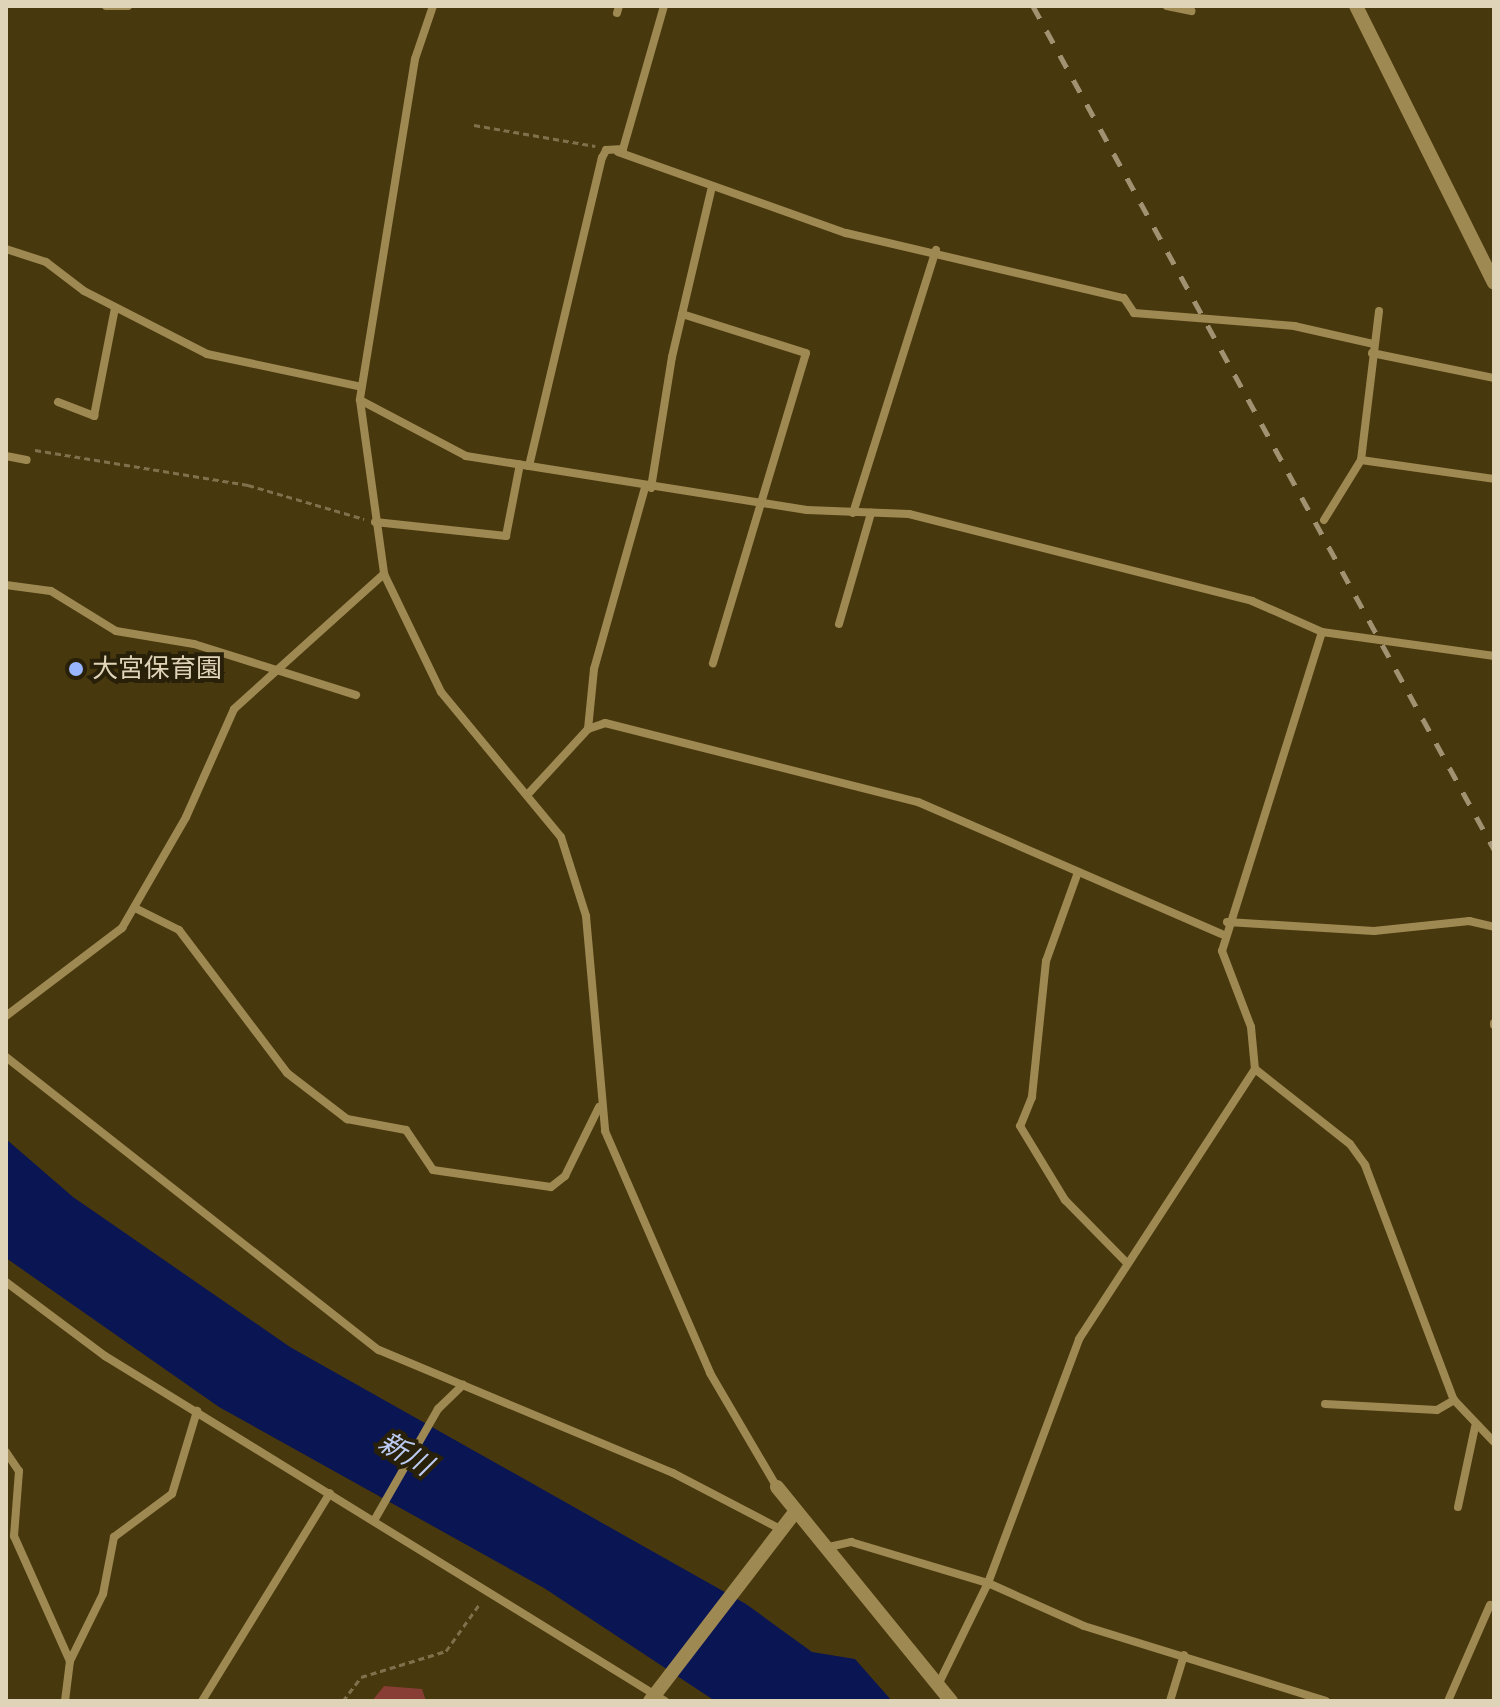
<!DOCTYPE html>
<meta charset="utf-8">
<style>
body{margin:0}
#map{position:relative;width:1500px;height:1707px;overflow:hidden;background:#48380e;font-family:"Roboto Condensed","Noto Sans JP",sans-serif}
div>[style]{position:absolute}
[style*='--x']{left:calc(var(--x)*1px);top:calc(var(--y)*1px);width:calc(var(--w)*1px);rotate:calc(var(--a)*1deg)}
.green>*{inset:0;background:#883d35}
.water>*{inset:0;background:#0a1554}
.path>*{height:3px;margin-top:-1.5px;transform-origin:0;background:repeating-linear-gradient(90deg,#7f714c 0 6px,transparent 0 10px)}
.minor>*{height:8px;margin:-4px;padding:0 4px;transform-origin:4px;border-radius:4px;background:#9f8952}
.tertiary>*{height:14px;margin:-7px;padding:0 7px;transform-origin:7px;border-radius:7px;background:#9f8952}
.rail>*{height:5px;margin-top:-2.5px;transform-origin:0;background:repeating-linear-gradient(90deg,#a19372 0 14px,transparent 0 28px)}
.dots>*{width:22px;height:22px;translate:-50% -50%;box-sizing:border-box;border:4px solid #29200a;border-radius:50%}
span{translate:-50% -50%;white-space:nowrap;text-align:center;line-height:1.15;-webkit-text-stroke:8px #29200a;paint-order:stroke}
.poi-label{font-size:26px;color:#dfd3b8}
.left{translate:0 -50%;text-align:left}
.water-label{font-size:28px;color:#bbcbf2;font-style:italic}
.frame{position:absolute;inset:0;border:8px solid #dfd3b8;pointer-events:none}
</style>
<div id="map">
<div class="green">
<div style="clip-path:polygon(384px 1686px,422px 1689px,426px 1701px,372px 1701px)"></div>
</div>
<div class="water">
<div style="clip-path:polygon(6px 1139px,73px 1197px,290px 1347px,746px 1604px,812px 1652px,855px 1659px,892px 1701px,715px 1701px,544px 1588px,219px 1407px,6px 1258px)"></div>
</div>
<div class="path">
<div style="--x:474;--y:125;--w:123;--a:9.8"></div>
<div style="--x:35;--y:450;--w:216;--a:9.3"></div>
<div style="--x:248;--y:485;--w:121;--a:16.3"></div>
<div style="--x:343;--y:1701;--w:30;--a:-53"></div>
<div style="--x:361;--y:1677;--w:89;--a:-17"></div>
<div style="--x:446;--y:1651;--w:60;--a:-54.5"></div>
</div>
<div class="minor">
<div style="--x:106;--y:6;--w:22;--a:0"></div>
<div style="--x:433;--y:6;--w:56;--a:108.8"></div>
<div style="--x:415;--y:59;--w:345;--a:99.2"></div>
<div style="--x:360;--y:400;--w:176;--a:82.1"></div>
<div style="--x:384;--y:574;--w:131;--a:64.2"></div>
<div style="--x:441;--y:692;--w:188;--a:50.4"></div>
<div style="--x:561;--y:837;--w:83;--a:72.4"></div>
<div style="--x:586;--y:916;--w:216;--a:84.9"></div>
<div style="--x:605;--y:1131;--w:264;--a:66.5"></div>
<div style="--x:710;--y:1373;--w:132;--a:59.6"></div>
<div style="--x:1167;--y:6;--w:25;--a:12"></div>
<div style="--x:617;--y:13;--w:7;--a:-74"></div>
<div style="--x:618;--y:152;--w:242;--a:19.6"></div>
<div style="--x:846;--y:233;--w:285;--a:13.2"></div>
<div style="--x:1124;--y:298;--w:18;--a:56"></div>
<div style="--x:1134;--y:313;--w:161;--a:4.6"></div>
<div style="--x:1294;--y:326;--w:81;--a:12.8"></div>
<div style="--x:6;--y:249;--w:42;--a:18"></div>
<div style="--x:46;--y:262;--w:48;--a:37.3"></div>
<div style="--x:84;--y:291;--w:138;--a:27.1"></div>
<div style="--x:207;--y:354;--w:158;--a:12"></div>
<div style="--x:682;--y:314;--w:130;--a:17.5"></div>
<div style="--x:806;--y:353;--w:324;--a:106.7"></div>
<div style="--x:1372;--y:353;--w:125;--a:11.6"></div>
<div style="--x:360;--y:400;--w:120;--a:27.8"></div>
<div style="--x:466;--y:456;--w:345;--a:9"></div>
<div style="--x:807;--y:510;--w:102;--a:2.2"></div>
<div style="--x:909;--y:514;--w:354;--a:14.2"></div>
<div style="--x:1252;--y:601;--w:77;--a:23.9"></div>
<div style="--x:1322;--y:632;--w:174;--a:7.9"></div>
<div style="--x:58;--y:402;--w:39;--a:21"></div>
<div style="--x:94;--y:416;--w:110;--a:-79"></div>
<div style="--x:6;--y:456;--w:21;--a:11"></div>
<div style="--x:1361;--y:460;--w:134;--a:8.1"></div>
<div style="--x:529;--y:466;--w:317;--a:-76.7"></div>
<div style="--x:602;--y:158;--w:9;--a:-63"></div>
<div style="--x:606;--y:150;--w:17;--a:-3"></div>
<div style="--x:623;--y:149;--w:149;--a:-74"></div>
<div style="--x:651;--y:488;--w:133;--a:-80.9"></div>
<div style="--x:672;--y:357;--w:171;--a:-76.8"></div>
<div style="--x:853;--y:513;--w:276;--a:-72.5"></div>
<div style="--x:1324;--y:520;--w:70;--a:-58.3"></div>
<div style="--x:1361;--y:460;--w:150;--a:-83.1"></div>
<div style="--x:375;--y:522;--w:132;--a:6.1"></div>
<div style="--x:506;--y:536;--w:73;--a:-79"></div>
<div style="--x:6;--y:585;--w:45;--a:7.6"></div>
<div style="--x:51;--y:591;--w:76;--a:31.6"></div>
<div style="--x:116;--y:631;--w:79;--a:9.5"></div>
<div style="--x:194;--y:644;--w:170;--a:17.5"></div>
<div style="--x:839;--y:624;--w:116;--a:-73.9"></div>
<div style="--x:1322;--y:632;--w:334;--a:107.4"></div>
<div style="--x:1222;--y:951;--w:81;--a:69.1"></div>
<div style="--x:1251;--y:1027;--w:42;--a:84.6"></div>
<div style="--x:1255;--y:1069;--w:121;--a:38.3"></div>
<div style="--x:1350;--y:1144;--w:26;--a:54"></div>
<div style="--x:1365;--y:1165;--w:251;--a:69.3"></div>
<div style="--x:1454;--y:1400;--w:58;--a:46.4"></div>
<div style="--x:588;--y:729;--w:60;--a:-84.3"></div>
<div style="--x:594;--y:669;--w:189;--a:-74.3"></div>
<div style="--x:529;--y:793;--w:87;--a:-47.3"></div>
<div style="--x:588;--y:729;--w:18;--a:-19"></div>
<div style="--x:605;--y:723;--w:323;--a:14.2"></div>
<div style="--x:918;--y:802;--w:331;--a:23.5"></div>
<div style="--x:1077;--y:875;--w:91;--a:109.8"></div>
<div style="--x:1046;--y:961;--w:137;--a:95.9"></div>
<div style="--x:1032;--y:1097;--w:31;--a:112"></div>
<div style="--x:1020;--y:1126;--w:87;--a:58.7"></div>
<div style="--x:1065;--y:1200;--w:88;--a:45.5"></div>
<div style="--x:137;--y:909;--w:47;--a:26.6"></div>
<div style="--x:179;--y:930;--w:179;--a:52.9"></div>
<div style="--x:287;--y:1073;--w:76;--a:37.5"></div>
<div style="--x:347;--y:1119;--w:60;--a:10.6"></div>
<div style="--x:406;--y:1130;--w:48;--a:56"></div>
<div style="--x:433;--y:1170;--w:119;--a:8.2"></div>
<div style="--x:551;--y:1187;--w:18;--a:-38"></div>
<div style="--x:565;--y:1176;--w:77;--a:-63.8"></div>
<div style="--x:1227;--y:922;--w:147;--a:3.5"></div>
<div style="--x:1374;--y:931;--w:96;--a:-6"></div>
<div style="--x:1469;--y:921;--w:26;--a:13"></div>
<div style="--x:6;--y:1016;--w:146;--a:-37.2"></div>
<div style="--x:122;--y:928;--w:128;--a:-60"></div>
<div style="--x:186;--y:817;--w:118;--a:-66"></div>
<div style="--x:234;--y:709;--w:202;--a:-42"></div>
<div style="--x:1494;--y:1023;--w:2;--a:90"></div>
<div style="--x:6;--y:1057;--w:474;--a:38.2"></div>
<div style="--x:379;--y:1350;--w:319;--a:22.7"></div>
<div style="--x:673;--y:1473;--w:121;--a:27.6"></div>
<div style="--x:6;--y:1282;--w:124;--a:36.8"></div>
<div style="--x:105;--y:1356;--w:658;--a:31.64"></div>
<div style="--x:1325;--y:1404;--w:112;--a:3.1"></div>
<div style="--x:1437;--y:1410;--w:20;--a:-30"></div>
<div style="--x:6;--y:1452;--w:23;--a:56"></div>
<div style="--x:19;--y:1471;--w:65;--a:94.4"></div>
<div style="--x:14;--y:1536;--w:137;--a:65.9"></div>
<div style="--x:1458;--y:1507;--w:82;--a:-78"></div>
<div style="--x:375;--y:1519;--w:127;--a:-60.2"></div>
<div style="--x:438;--y:1409;--w:35;--a:-44"></div>
<div style="--x:829;--y:1547;--w:23;--a:-13"></div>
<div style="--x:851;--y:1542;--w:143;--a:16.7"></div>
<div style="--x:988;--y:1583;--w:105;--a:24.1"></div>
<div style="--x:1084;--y:1626;--w:253;--a:17.2"></div>
<div style="--x:938;--y:1685;--w:114;--a:-63.9"></div>
<div style="--x:988;--y:1583;--w:260;--a:-69.5"></div>
<div style="--x:1079;--y:1339;--w:322;--a:-56.9"></div>
<div style="--x:65;--y:1701;--w:40;--a:-82.9"></div>
<div style="--x:70;--y:1661;--w:75;--a:-63.8"></div>
<div style="--x:103;--y:1594;--w:58;--a:-79.1"></div>
<div style="--x:114;--y:1537;--w:72;--a:-36.6"></div>
<div style="--x:172;--y:1494;--w:87;--a:-73.2"></div>
<div style="--x:202;--y:1701;--w:244;--a:-58.4"></div>
<div style="--x:1170;--y:1701;--w:48;--a:-73.1"></div>
<div style="--x:1448;--y:1701;--w:105;--a:-66.4"></div>
</div>
<div class="tertiary">
<div style="--x:1356;--y:6;--w:309;--a:63.5"></div>
<div style="--x:777;--y:1487;--w:276;--a:50.9"></div>
<div style="--x:650;--y:1701;--w:238;--a:-52.5"></div>
</div>
<div class="rail">
<div style="--x:1033;--y:6;--w:961;--a:61.33"></div>
</div>
<div class="dots">
<div style="left:76px;top:669px;background:#99b5fd"></div>
</div>
<div class="poi-label">
<span class="left" style="left:92px;top:669px">大宮保育園</span>
</div>
<div class="water-label">
<span style="left:405px;top:1454px;rotate:31deg">新川</span>
</div>
<div class="frame"></div>
</div>
